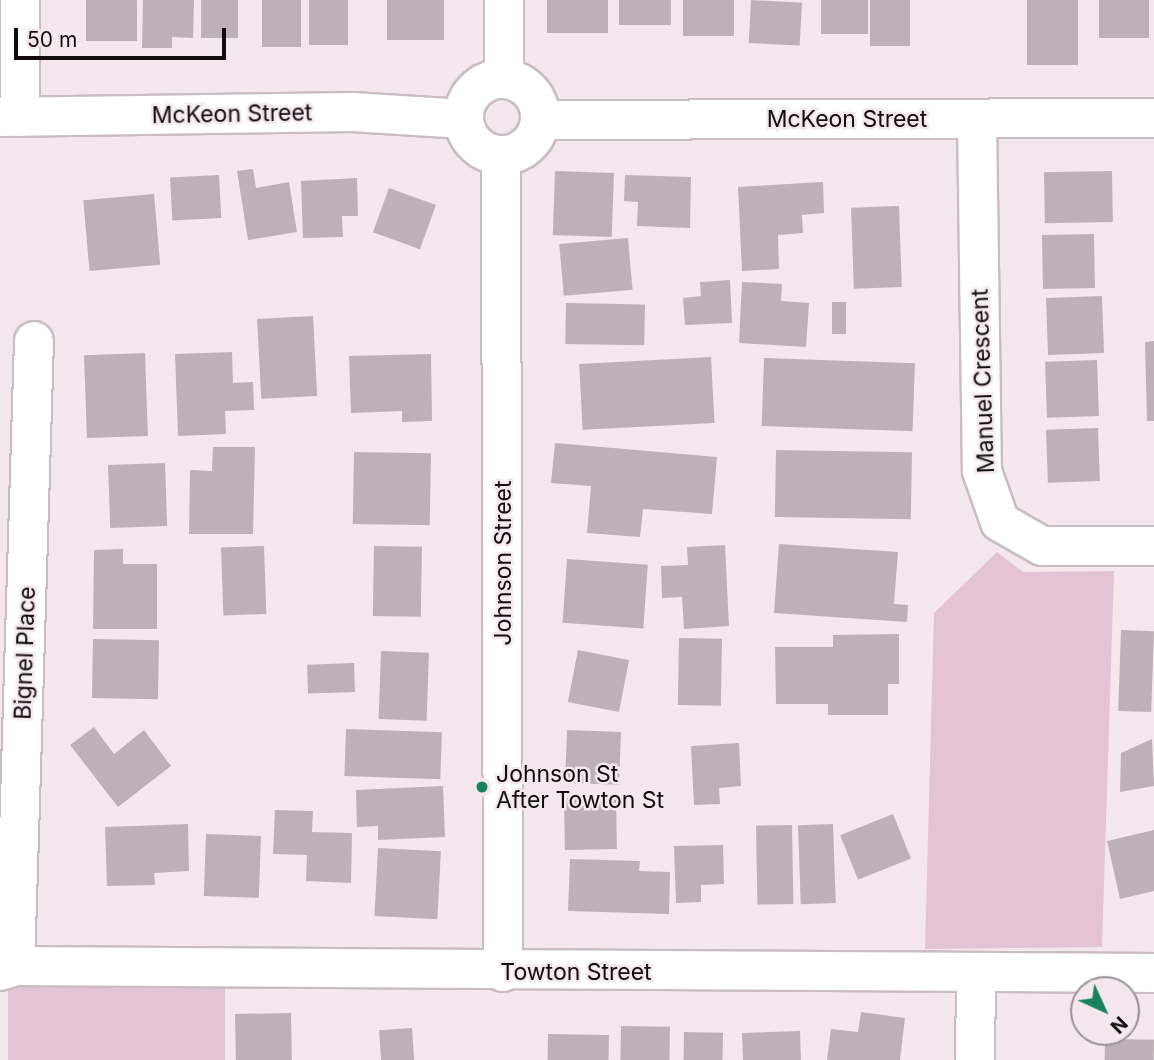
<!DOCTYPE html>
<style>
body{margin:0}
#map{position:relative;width:1154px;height:1060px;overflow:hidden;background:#f4e8ee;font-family:Inter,sans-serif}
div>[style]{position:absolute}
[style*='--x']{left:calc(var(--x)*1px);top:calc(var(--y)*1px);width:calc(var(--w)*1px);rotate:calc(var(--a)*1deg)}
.green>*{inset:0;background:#e4c3d5;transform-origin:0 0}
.building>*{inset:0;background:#bdb1b7;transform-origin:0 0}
.roads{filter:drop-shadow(2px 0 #c9bdc3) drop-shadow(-2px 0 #c9bdc3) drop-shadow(0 2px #c9bdc3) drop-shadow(0 -2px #c9bdc3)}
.minor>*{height:38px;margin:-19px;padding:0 19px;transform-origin:19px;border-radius:19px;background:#fff}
.minor>.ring{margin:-19px;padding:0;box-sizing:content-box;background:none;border:38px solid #fff;border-radius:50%}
.dots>*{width:19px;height:19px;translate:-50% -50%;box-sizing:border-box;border:4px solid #f4e8ee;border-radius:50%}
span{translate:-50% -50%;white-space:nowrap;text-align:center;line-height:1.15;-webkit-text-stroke:5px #f4e8ee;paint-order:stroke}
.street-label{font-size:23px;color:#110d0f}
.poi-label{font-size:23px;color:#110d0f}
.left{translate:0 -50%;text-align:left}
.north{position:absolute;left:1070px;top:976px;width:70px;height:70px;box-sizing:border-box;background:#f4e8ee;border:2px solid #999095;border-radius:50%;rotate:135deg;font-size:19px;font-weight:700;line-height:28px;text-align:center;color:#110d0f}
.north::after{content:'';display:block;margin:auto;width:24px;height:32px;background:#17825d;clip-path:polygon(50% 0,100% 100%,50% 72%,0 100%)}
.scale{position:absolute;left:14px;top:28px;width:212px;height:32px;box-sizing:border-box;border:4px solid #110d0f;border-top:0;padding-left:9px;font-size:21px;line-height:24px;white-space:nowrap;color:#110d0f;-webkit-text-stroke:5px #f4e8ee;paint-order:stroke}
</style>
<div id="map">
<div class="green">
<div style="clip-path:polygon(997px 552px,1023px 572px,1114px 571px,1102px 947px,925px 949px,934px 613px)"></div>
<div style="left:225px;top:970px;width:90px;height:217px;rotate:90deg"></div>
</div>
<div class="building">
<div style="left:86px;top:0;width:51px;height:41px"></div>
<div style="clip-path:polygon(143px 0,194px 0,193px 38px,172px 37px,172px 48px,142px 48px)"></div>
<div style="left:201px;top:0;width:37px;height:38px"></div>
<div style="left:262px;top:0;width:39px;height:47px"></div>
<div style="left:309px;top:0;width:39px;height:45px"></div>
<div style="left:387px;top:0;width:57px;height:40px"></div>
<div style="left:547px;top:0;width:61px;height:33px"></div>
<div style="left:619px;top:0;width:52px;height:25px"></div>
<div style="left:683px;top:0;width:51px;height:36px"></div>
<div style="left:751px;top:0;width:51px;height:43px;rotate:3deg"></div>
<div style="left:821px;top:0;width:47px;height:34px"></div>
<div style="left:870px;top:0;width:40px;height:46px"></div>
<div style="left:1027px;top:0;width:51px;height:65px"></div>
<div style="left:1099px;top:0;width:50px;height:38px"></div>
<div style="clip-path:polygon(253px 169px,256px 188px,289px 182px,297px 232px,248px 240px,237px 171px)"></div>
<div style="left:555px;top:171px;width:59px;height:64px;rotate:2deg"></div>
<div style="left:1112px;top:171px;width:51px;height:68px;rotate:89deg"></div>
<div style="left:219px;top:175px;width:43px;height:49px;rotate:87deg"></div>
<div style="clip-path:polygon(625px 175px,691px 177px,690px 228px,637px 226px,638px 202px,624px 201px)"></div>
<div style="clip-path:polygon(357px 178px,358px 216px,342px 216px,343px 237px,303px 238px,301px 181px)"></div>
<div style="clip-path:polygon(823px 182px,824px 213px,802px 215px,803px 233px,778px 235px,779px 269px,742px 271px,738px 187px)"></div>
<div style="left:389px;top:188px;width:50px;height:47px;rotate:20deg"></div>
<div style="left:154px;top:194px;width:71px;height:71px;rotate:85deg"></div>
<div style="left:899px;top:206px;width:81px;height:48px;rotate:88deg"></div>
<div style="left:1094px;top:234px;width:54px;height:52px;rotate:89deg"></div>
<div style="left:628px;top:238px;width:52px;height:69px;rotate:85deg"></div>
<div style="clip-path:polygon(730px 280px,732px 323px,685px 325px,683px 298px,701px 296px,700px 282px)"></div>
<div style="clip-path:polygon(742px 282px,782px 284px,781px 301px,809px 303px,806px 347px,739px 343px)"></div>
<div style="left:1102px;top:296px;width:57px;height:56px;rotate:88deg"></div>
<div style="left:832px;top:302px;width:14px;height:32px"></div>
<div style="left:566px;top:303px;width:79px;height:41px;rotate:1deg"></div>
<div style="left:313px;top:316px;width:80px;height:56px;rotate:87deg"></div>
<div style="clip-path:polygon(1154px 341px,1154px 421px,1147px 421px,1145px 342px)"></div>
<div style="clip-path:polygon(232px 352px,233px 383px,253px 382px,254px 410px,225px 411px,226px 434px,178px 436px,175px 354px)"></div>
<div style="left:145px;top:353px;width:83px;height:61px;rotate:88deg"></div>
<div style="clip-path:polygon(431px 354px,432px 421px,402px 422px,402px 411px,351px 413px,349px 356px)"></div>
<div style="left:711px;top:357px;width:66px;height:132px;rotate:87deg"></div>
<div style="left:764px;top:358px;width:151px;height:68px;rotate:2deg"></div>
<div style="left:1097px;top:360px;width:56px;height:52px;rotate:88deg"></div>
<div style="left:1098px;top:428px;width:53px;height:52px;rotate:88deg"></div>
<div style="clip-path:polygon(555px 443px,717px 457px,712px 514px,643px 509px,640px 537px,587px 533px,591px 486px,551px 483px)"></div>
<div style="clip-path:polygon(213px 447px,255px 447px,253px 534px,189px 534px,190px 470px,212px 471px)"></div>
<div style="left:776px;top:450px;width:136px;height:67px;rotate:1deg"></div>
<div style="left:354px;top:452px;width:77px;height:72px;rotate:1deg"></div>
<div style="left:165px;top:463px;width:63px;height:57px;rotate:88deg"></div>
<div style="clip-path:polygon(779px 544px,898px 552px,894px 604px,908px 605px,907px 622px,774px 613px)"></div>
<div style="clip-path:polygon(725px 545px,729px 626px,684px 629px,682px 597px,662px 598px,661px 566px,688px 565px,687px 547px)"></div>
<div style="left:264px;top:546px;width:68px;height:43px;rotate:88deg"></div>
<div style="left:374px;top:546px;width:48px;height:70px;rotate:1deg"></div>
<div style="clip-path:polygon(123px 549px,123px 564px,157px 564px,157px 629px,93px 629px,94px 550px)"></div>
<div style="left:567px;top:559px;width:81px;height:64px;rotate:4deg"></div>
<div style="left:1121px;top:630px;width:33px;height:81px;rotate:2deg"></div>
<div style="clip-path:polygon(899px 634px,899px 684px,888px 684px,888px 715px,828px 715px,828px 704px,776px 704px,775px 647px,833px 647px,833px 635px)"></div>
<div style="left:679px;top:638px;width:43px;height:67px;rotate:1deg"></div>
<div style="left:93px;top:639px;width:66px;height:59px;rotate:1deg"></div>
<div style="left:578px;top:650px;width:52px;height:53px;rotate:11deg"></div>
<div style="left:381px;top:651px;width:48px;height:68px;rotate:2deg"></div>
<div style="left:354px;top:663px;width:29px;height:47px;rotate:88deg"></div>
<div style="clip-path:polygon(94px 727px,114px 754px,144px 730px,171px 766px,118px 807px,70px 745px)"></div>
<div style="left:346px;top:729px;width:96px;height:47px;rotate:2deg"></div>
<div style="left:567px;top:730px;width:54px;height:53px;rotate:2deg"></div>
<div style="clip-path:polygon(1152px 739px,1154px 786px,1120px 792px,1121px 753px)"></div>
<div style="clip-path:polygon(739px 743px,741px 786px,719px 788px,720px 804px,694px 805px,691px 746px)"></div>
<div style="clip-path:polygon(443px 786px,445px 837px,378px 840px,378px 826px,357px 827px,356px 790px)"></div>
<div style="left:616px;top:797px;width:52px;height:52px;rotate:89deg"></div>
<div style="clip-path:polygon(275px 810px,313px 811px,312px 832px,352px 833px,351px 883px,306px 881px,307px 855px,273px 854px)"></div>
<div style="left:893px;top:814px;width:48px;height:57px;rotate:68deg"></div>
<div style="clip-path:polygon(188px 824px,189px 871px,154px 873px,155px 885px,107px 886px,105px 827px)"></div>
<div style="left:833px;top:824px;width:79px;height:35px;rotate:88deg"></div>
<div style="left:792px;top:825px;width:79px;height:36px;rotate:89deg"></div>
<div style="clip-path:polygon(1154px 830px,1154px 891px,1120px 899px,1107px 841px)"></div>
<div style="left:206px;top:834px;width:55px;height:62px;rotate:2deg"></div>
<div style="clip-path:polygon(723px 845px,724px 884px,701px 885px,701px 902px,676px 903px,674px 846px)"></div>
<div style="left:378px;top:848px;width:63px;height:68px;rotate:3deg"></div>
<div style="clip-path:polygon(570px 859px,640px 861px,639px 871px,670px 872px,669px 914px,568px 911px)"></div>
<div style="clip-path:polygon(861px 1012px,905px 1018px,900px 1060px,827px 1060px,831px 1029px,858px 1032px)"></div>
<div style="left:291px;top:1013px;width:47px;height:56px;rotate:89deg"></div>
<div style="left:621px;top:1026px;width:49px;height:34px;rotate:1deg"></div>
<div style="left:412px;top:1028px;width:32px;height:33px;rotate:86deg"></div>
<div style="left:800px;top:1031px;width:29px;height:58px;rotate:88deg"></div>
<div style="left:684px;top:1032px;width:39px;height:28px;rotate:1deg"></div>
<div style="left:548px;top:1034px;width:61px;height:26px;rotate:1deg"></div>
<div style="left:1105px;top:1039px;width:49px;height:21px;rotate:1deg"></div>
</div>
<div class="roads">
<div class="minor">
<div style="--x:504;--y:78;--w:78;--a:-90"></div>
<div class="ring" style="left:464px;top:79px;width:38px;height:38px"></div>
<div style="--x:0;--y:117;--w:352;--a:-0.8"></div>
<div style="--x:352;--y:112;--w:112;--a:3.6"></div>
<div style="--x:20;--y:117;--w:117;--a:-90"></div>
<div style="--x:977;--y:119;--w:352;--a:89.2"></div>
<div style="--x:982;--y:471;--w:54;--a:70.6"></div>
<div style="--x:1000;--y:522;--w:48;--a:29.7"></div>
<div style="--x:1042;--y:546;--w:112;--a:0"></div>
<div style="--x:540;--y:120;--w:614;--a:-0.19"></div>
<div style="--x:501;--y:155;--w:817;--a:89.86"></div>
<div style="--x:15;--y:966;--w:625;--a:-88.26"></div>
<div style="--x:0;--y:971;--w:16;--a:-18"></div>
<div style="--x:15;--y:966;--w:1139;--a:0.35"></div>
<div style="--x:975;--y:1060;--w:87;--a:-89.3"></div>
</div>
</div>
<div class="dots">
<div style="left:482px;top:787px;background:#17825d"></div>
</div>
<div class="street-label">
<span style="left:232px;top:114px;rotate:-1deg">McKeon Street</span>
<span style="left:847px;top:119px">McKeon Street</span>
<span style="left:983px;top:381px;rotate:-92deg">Manuel Crescent</span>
<span style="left:503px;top:563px;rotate:-90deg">Johnson Street</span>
<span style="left:25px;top:653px;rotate:-88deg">Bignel Place</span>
<span style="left:576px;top:972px">Towton Street</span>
</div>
<div class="poi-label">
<span class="left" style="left:496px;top:787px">Johnson St<br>After Towton St</span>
</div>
<div class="north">N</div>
<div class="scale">50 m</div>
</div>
